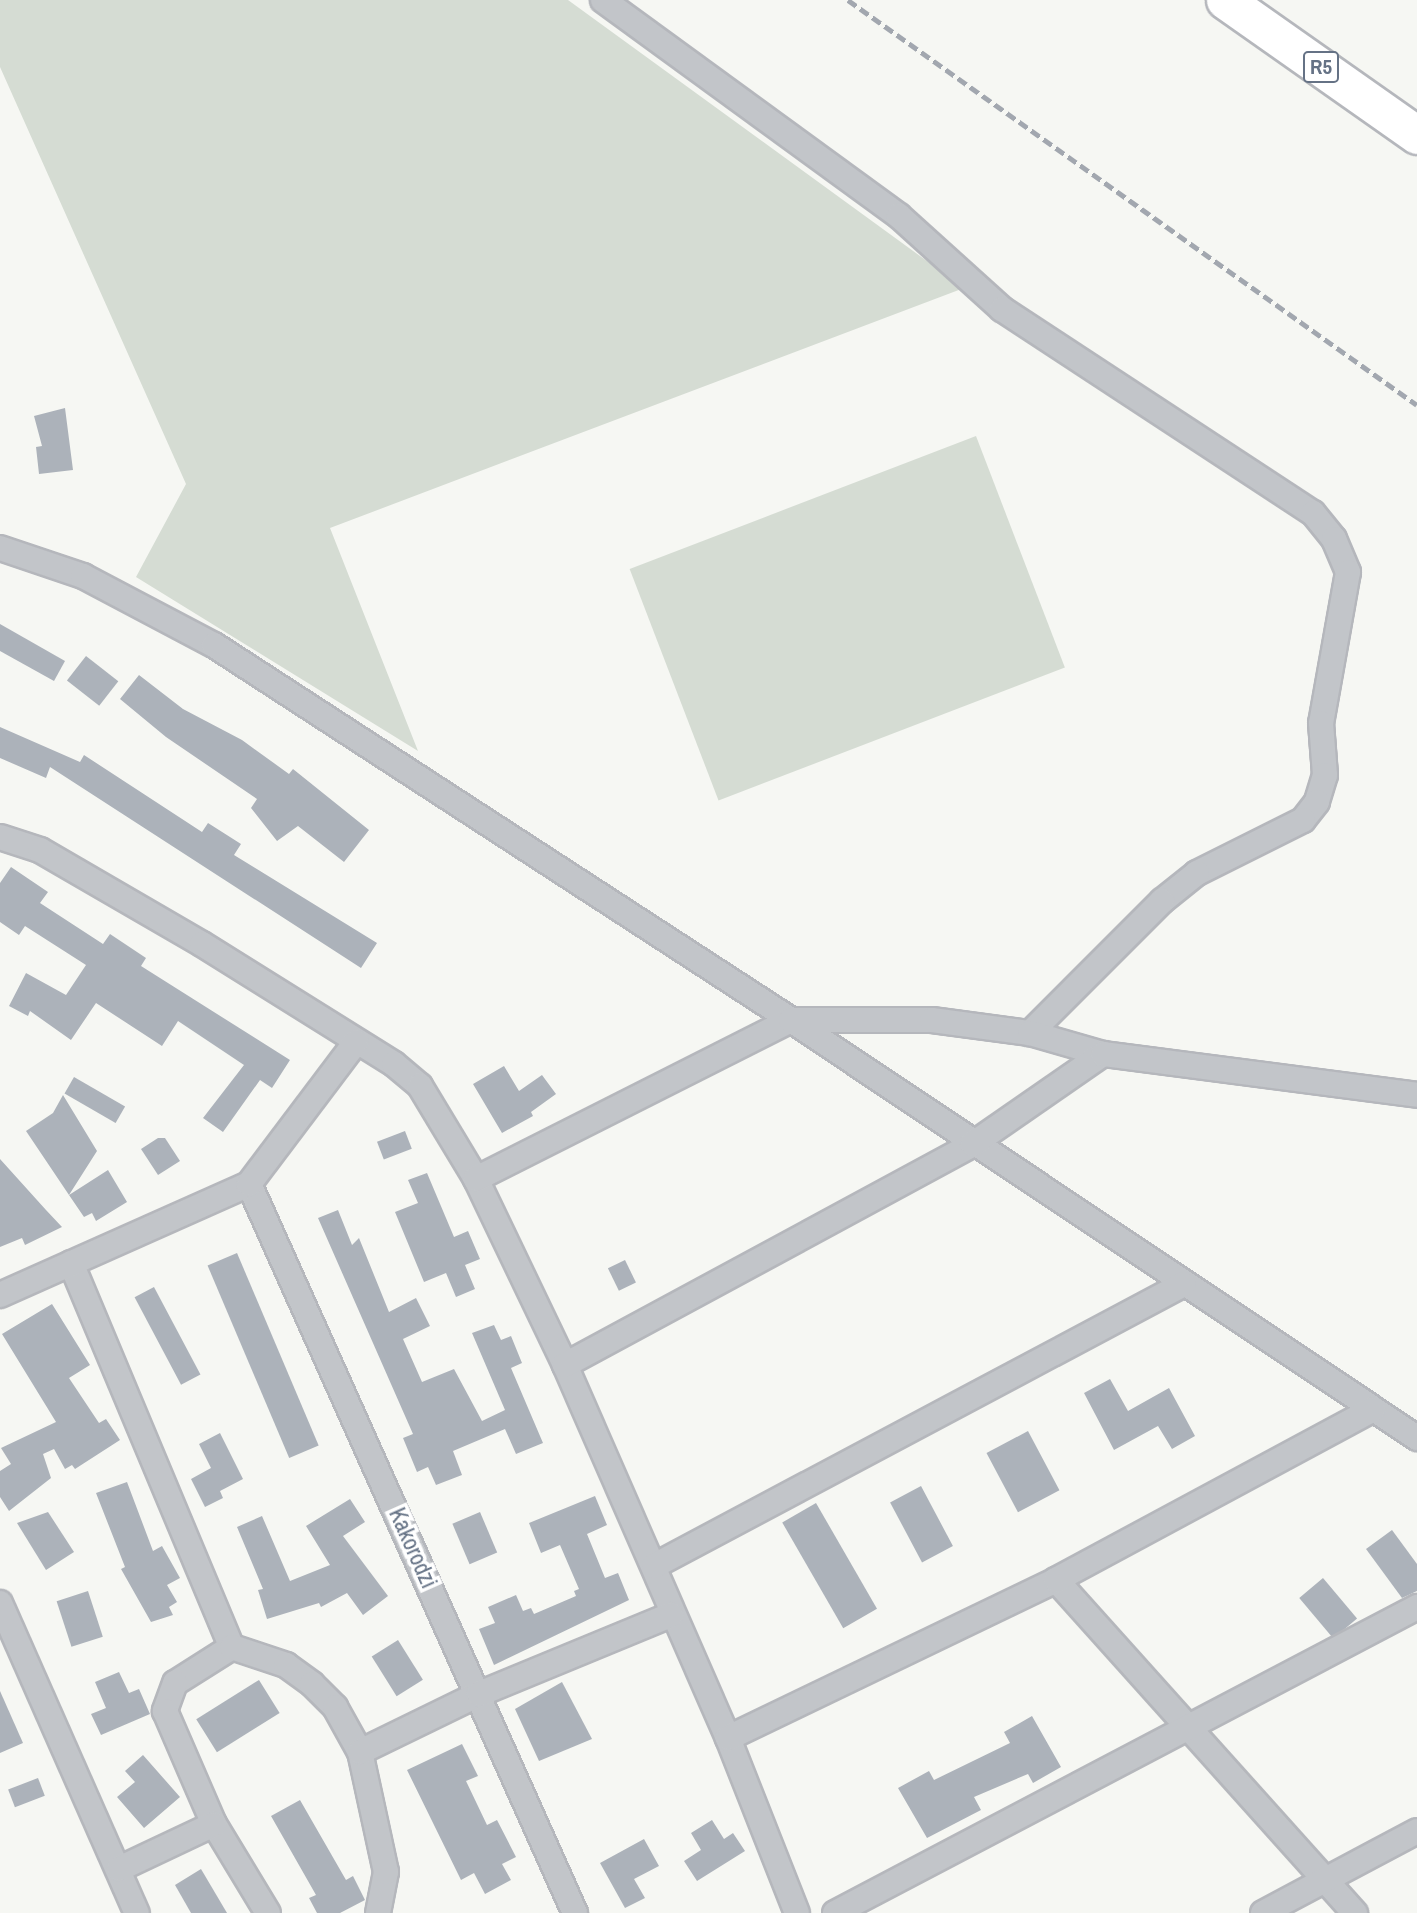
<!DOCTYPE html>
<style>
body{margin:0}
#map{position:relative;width:1417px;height:1913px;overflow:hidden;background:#f6f7f3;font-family:"Archivo Narrow",sans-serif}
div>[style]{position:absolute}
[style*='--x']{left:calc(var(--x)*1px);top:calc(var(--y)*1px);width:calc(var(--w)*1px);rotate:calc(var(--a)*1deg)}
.green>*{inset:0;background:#d5dcd3;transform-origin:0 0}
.building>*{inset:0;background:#acb2ba;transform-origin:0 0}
.roads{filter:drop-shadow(2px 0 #b5b7bc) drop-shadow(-2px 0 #b5b7bc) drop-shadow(0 2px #b5b7bc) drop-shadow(0 -2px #b5b7bc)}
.minor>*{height:24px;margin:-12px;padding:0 12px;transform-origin:12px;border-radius:12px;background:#c2c5c9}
.highway>*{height:37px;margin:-18.5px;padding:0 18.5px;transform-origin:18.5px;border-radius:18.5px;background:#fff}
.rail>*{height:5px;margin-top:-2.5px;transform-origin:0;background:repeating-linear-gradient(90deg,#a2a7af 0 10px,transparent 0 15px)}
span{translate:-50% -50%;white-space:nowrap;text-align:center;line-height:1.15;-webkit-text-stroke:7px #fff;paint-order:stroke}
.shield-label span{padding:2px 5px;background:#fff;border:2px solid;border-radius:5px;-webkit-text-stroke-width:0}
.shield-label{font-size:21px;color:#657285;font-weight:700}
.street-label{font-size:23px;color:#657285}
</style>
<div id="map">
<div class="green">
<div style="clip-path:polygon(0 0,568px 0,964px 288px,330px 528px,418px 751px,136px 577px,186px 484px,0 67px)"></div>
<div style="left:976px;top:436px;width:248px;height:371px;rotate:69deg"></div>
</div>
<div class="building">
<div style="clip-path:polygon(65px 408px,73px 470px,39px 474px,36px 447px,42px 446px,34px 416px)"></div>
<div style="clip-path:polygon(0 624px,65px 661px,54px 681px,0 651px)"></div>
<div style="left:86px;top:656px;width:41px;height:31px;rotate:38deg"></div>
<div style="clip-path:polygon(139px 675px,183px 709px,242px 740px,289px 774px,293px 769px,369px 830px,344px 862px,298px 826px,277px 841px,251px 808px,257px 799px,166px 737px,120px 699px)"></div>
<div style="clip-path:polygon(0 727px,80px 762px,84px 755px,202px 832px,208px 823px,241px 844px,234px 855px,377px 943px,361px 968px,50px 767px,46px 778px,0 758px)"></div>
<div style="clip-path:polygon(11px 867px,48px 892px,40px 903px,103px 944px,110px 934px,146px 958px,141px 966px,290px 1060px,272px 1088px,260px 1080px,223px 1132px,203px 1118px,244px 1065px,178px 1021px,162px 1046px,96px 1003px,71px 1040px,30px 1011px,28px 1016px,9px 1006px,26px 973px,66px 995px,86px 965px,25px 926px,19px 935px,0 922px,0 883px)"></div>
<div style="clip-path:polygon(504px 1066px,519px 1091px,542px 1075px,556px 1094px,531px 1112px,533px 1116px,502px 1133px,473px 1084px)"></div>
<div style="left:74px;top:1077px;width:59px;height:19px;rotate:30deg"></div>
<div style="clip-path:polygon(63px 1095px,97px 1151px,69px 1195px,26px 1131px,53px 1113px)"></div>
<div style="left:405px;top:1131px;width:19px;height:30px;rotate:69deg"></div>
<div style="clip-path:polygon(158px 1138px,165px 1138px,180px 1161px,158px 1175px,141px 1149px)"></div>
<div style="clip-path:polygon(0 1159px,46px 1210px,62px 1227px,25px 1245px,22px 1238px,0 1247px)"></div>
<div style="clip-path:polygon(108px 1170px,127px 1202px,96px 1221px,92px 1213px,84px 1217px,69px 1195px)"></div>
<div style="clip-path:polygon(427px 1173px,454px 1237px,468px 1231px,480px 1259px,465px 1265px,475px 1289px,456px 1297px,446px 1273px,424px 1282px,395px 1212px,418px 1203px,408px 1180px)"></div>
<div style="clip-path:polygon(338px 1210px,352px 1245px,359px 1238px,389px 1312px,416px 1298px,430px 1326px,403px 1339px,422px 1382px,454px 1369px,482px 1421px,505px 1410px,472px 1333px,494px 1325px,501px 1340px,511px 1336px,522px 1363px,511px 1368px,543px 1443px,516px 1454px,505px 1429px,453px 1451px,462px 1475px,436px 1485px,428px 1467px,417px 1472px,403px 1438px,413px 1434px,318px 1218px)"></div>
<div style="left:237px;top:1253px;width:209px;height:32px;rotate:67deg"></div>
<div style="left:625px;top:1260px;width:25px;height:19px;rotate:64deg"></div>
<div style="left:154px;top:1287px;width:99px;height:22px;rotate:62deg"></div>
<div style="clip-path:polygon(52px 1304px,90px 1365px,69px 1378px,99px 1423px,106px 1419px,120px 1440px,75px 1469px,72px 1465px,65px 1469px,54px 1449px,43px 1454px,51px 1478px,9px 1511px,0 1497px,0 1471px,11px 1464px,1px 1448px,56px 1422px,2px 1334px)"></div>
<div style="clip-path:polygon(1110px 1379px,1128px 1411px,1169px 1388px,1195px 1436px,1172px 1449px,1158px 1426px,1114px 1450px,1084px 1393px)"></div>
<div style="left:1028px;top:1431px;width:67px;height:47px;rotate:62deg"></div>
<div style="clip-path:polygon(220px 1433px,243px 1479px,220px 1491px,223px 1498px,205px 1507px,191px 1479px,211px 1468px,199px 1444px)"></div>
<div style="clip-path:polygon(127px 1482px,153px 1551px,162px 1546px,180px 1578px,167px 1585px,177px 1602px,169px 1607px,173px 1615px,151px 1622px,121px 1569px,125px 1567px,96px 1493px)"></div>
<div style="left:921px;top:1486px;width:68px;height:35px;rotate:62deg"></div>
<div style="clip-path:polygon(595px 1496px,607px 1525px,587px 1534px,605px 1578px,618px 1573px,629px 1600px,494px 1665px,479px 1629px,495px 1623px,488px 1607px,516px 1595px,523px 1611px,531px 1608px,534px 1614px,576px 1596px,574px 1591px,579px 1589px,560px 1545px,541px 1553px,529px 1523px)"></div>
<div style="clip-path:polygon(350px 1499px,365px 1522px,343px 1536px,388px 1596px,363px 1615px,347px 1593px,321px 1607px,319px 1603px,267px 1619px,258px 1590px,263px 1589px,237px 1527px,262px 1516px,290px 1581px,330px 1565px,306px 1526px)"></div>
<div style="left:816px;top:1503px;width:122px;height:39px;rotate:60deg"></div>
<div style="clip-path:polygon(48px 1512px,74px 1552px,46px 1570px,17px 1523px)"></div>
<div style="left:480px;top:1512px;width:44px;height:30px;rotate:67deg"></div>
<div style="clip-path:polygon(1392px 1530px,1417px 1564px,1417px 1591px,1402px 1598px,1366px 1549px)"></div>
<div style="left:1323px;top:1578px;width:53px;height:31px;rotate:50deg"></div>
<div style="left:88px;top:1591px;width:48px;height:33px;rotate:72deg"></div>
<div style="left:398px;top:1640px;width:47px;height:31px;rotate:58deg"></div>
<div style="clip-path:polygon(119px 1672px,129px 1693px,139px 1689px,150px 1714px,101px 1735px,91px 1714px,106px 1708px,95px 1682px)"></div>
<div style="left:259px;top:1680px;width:39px;height:74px;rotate:58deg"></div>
<div style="clip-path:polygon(562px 1682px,592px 1739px,539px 1761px,515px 1709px)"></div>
<div style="clip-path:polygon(0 1691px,23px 1743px,0 1753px)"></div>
<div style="clip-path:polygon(1032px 1716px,1061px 1767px,1033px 1783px,1028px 1774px,974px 1797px,981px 1810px,927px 1838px,898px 1788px,929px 1771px,934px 1780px,1010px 1743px,1004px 1732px)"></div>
<div style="clip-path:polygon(462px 1744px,478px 1776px,466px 1781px,487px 1825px,497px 1820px,516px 1857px,502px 1864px,511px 1880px,485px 1894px,474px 1873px,461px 1880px,407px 1770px)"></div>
<div style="clip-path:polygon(143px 1755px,180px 1797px,144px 1828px,117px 1797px,135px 1782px,125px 1771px)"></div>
<div style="left:38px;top:1778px;width:19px;height:32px;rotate:69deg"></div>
<div style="clip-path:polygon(300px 1800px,346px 1880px,353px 1876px,365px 1900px,340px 1913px,317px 1913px,309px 1898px,316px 1895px,271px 1816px)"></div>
<div style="clip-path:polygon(712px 1820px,724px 1839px,733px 1833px,745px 1851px,697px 1881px,684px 1861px,701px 1850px,691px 1833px)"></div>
<div style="clip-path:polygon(644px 1839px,659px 1866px,634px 1879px,645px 1898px,625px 1908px,600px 1863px)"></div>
<div style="clip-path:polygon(201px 1869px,227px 1913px,191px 1913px,175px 1885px)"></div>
</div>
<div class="roads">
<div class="minor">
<div style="--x:603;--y:0;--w:366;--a:36.1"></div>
<div style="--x:899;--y:216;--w:139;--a:42.1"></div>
<div style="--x:1002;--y:309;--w:372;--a:33.3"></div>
<div style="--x:1313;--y:513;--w:33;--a:51"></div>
<div style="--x:1334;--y:539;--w:36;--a:67"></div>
<div style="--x:1348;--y:572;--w:153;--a:100.1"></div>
<div style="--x:1321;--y:723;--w:52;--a:85.6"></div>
<div style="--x:1325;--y:775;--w:28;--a:107"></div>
<div style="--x:1317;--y:802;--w:23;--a:128"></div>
<div style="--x:1303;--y:820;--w:119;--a:153.4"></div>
<div style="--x:1197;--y:873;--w:45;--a:141.3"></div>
<div style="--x:1162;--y:901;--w:187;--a:135"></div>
<div style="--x:0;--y:548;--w:88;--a:18.6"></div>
<div style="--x:83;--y:576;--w:148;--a:27.8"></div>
<div style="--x:214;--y:645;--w:688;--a:33.02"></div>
<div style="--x:791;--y:1020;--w:753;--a:33.73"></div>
<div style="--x:0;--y:837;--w:42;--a:18"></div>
<div style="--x:40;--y:850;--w:187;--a:30.1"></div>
<div style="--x:202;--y:944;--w:226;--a:32"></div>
<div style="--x:394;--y:1064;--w:34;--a:40"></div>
<div style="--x:420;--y:1086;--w:109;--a:58.9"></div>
<div style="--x:476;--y:1179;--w:206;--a:64.4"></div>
<div style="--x:565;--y:1365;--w:407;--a:66.4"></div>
<div style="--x:728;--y:1738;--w:188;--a:68.5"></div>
<div style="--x:476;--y:1179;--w:353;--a:-26.8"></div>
<div style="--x:791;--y:1020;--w:141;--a:0"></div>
<div style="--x:932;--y:1020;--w:99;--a:7.6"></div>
<div style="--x:1030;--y:1033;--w:76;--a:16"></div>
<div style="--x:249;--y:1184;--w:799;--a:65.91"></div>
<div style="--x:71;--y:1263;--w:416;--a:67.3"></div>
<div style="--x:232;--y:1647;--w:67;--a:147.7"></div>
<div style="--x:175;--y:1683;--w:30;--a:110"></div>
<div style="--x:165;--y:1711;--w:123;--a:66.6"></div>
<div style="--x:214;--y:1824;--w:104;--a:58.8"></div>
<div style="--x:0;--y:1295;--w:273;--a:-24"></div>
<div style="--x:249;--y:1184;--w:178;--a:-53"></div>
<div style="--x:565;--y:1365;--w:464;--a:-28.4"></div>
<div style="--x:973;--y:1144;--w:158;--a:-34.7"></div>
<div style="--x:1103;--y:1054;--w:317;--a:7.4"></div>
<div style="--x:654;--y:1566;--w:600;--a:-28.02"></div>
<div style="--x:1056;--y:1580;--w:448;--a:48.1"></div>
<div style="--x:0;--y:1603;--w:339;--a:66.2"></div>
<div style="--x:232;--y:1647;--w:57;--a:18.4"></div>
<div style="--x:286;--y:1665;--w:32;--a:36"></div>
<div style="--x:312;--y:1684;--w:33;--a:45"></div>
<div style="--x:335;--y:1707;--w:51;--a:60.9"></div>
<div style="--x:728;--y:1738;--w:364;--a:-25.7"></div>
<div style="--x:1056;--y:1580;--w:360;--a:-28.3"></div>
<div style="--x:119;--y:1869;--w:105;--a:-25.3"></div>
<div style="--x:378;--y:1913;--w:42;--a:-79"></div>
<div style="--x:386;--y:1872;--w:123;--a:-102.2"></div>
<div style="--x:360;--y:1752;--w:132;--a:-26"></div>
<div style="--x:479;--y:1694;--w:208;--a:-22.4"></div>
<div style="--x:835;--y:1913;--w:658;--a:-27.73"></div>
<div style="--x:1263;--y:1913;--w:174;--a:-28"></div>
</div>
<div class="highway">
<div style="--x:1225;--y:0;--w:235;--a:35.1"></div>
</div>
</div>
<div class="rail">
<div style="--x:848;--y:0;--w:698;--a:35.44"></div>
</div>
<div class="shield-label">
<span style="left:1321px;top:67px">R5</span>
</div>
<div class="street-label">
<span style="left:413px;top:1548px;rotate:66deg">Kakorodzi</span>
</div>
</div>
